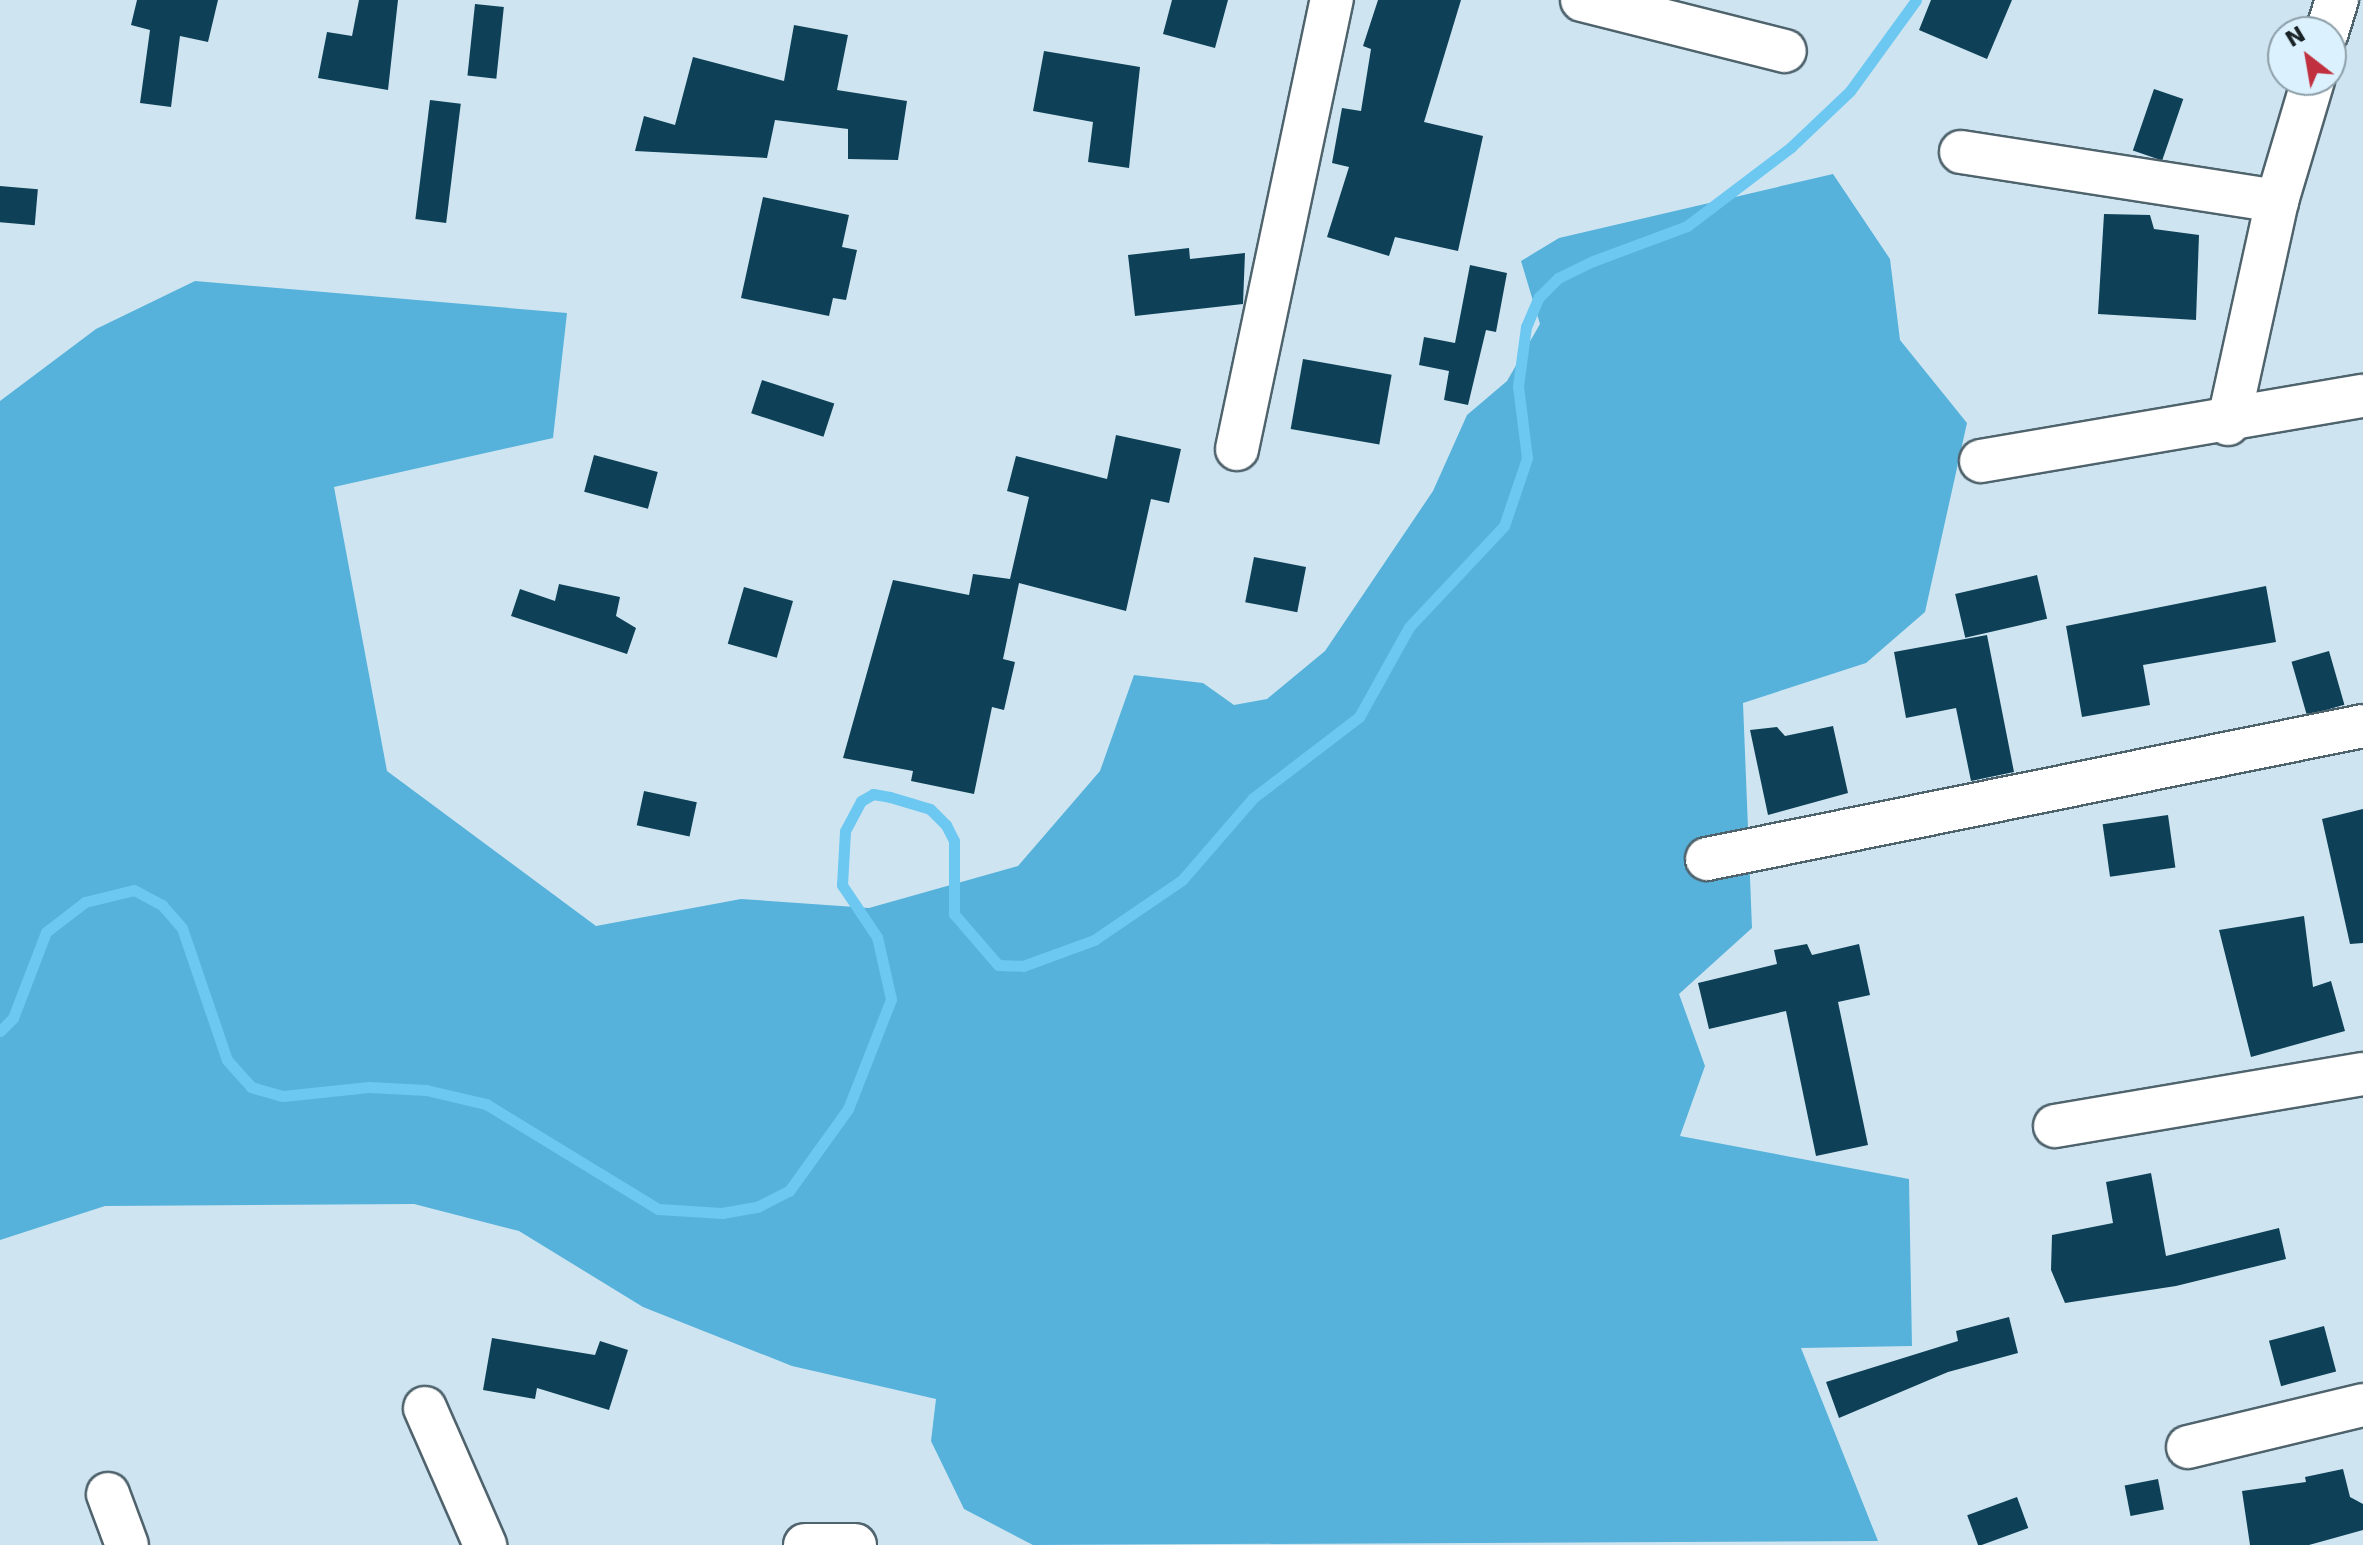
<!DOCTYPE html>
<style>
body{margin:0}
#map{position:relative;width:2363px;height:1545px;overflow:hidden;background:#cee5f1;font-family:"DejaVu Sans",sans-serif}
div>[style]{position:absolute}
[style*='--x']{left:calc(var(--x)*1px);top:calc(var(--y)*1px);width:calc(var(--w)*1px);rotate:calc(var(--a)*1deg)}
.forest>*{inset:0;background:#56b2db}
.stream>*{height:11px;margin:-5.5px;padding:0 5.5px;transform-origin:5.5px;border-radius:5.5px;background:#6cc7f1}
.building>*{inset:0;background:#0e4157;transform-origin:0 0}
.roads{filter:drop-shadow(2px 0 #4f636d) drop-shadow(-2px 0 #4f636d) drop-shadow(0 2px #4f636d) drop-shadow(0 -2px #4f636d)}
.minor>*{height:42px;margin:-21px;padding:0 21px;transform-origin:21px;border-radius:21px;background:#fff}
span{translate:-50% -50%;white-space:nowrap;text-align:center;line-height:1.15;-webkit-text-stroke:8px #dbf2fe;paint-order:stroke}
.north{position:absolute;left:2267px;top:16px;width:80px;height:80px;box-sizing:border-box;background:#dbf2fe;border:2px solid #8d9fa8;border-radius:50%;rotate:329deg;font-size:22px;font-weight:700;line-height:32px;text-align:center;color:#192226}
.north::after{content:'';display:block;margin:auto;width:28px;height:36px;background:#c1303f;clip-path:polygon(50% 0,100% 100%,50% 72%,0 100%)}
</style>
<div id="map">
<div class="forest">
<div style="clip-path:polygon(1833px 174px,1890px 259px,1900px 340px,1967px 423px,1925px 612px,1866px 663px,1743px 703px,1752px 928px,1679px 994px,1705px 1066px,1680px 1136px,1909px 1179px,1912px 1346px,1801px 1348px,1878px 1541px,1033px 1545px,964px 1509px,931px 1441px,936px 1399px,792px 1366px,643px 1307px,519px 1231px,414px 1204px,105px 1206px,0 1240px,0 401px,96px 329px,195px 281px,567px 313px,553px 438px,334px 487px,387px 771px,596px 926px,741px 899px,869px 908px,1018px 866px,1100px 771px,1134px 675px,1203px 683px,1234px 705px,1267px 699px,1325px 651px,1433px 491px,1467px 415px,1507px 381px,1540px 324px,1521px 261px,1559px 238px)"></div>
</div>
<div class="stream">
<div style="--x:0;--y:1031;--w:18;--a:-45"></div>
<div style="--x:13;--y:1018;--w:92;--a:-69"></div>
<div style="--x:46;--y:932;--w:49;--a:-37.6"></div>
<div style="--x:85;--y:902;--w:50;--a:-13.8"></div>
<div style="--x:134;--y:890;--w:32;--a:28"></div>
<div style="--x:162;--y:905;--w:30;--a:49"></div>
<div style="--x:182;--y:928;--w:139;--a:71.2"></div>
<div style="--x:227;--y:1060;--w:36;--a:48"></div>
<div style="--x:251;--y:1087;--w:33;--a:16"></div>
<div style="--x:283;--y:1096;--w:86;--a:-6"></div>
<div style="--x:369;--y:1087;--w:57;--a:3"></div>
<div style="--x:426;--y:1090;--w:62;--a:13.1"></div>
<div style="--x:486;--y:1104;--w:202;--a:31.4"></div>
<div style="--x:658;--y:1209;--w:64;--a:3.6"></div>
<div style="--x:722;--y:1213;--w:36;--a:-10"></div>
<div style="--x:757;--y:1207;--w:36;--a:-27"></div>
<div style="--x:789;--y:1191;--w:101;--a:-54.3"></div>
<div style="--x:848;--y:1109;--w:118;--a:-68.6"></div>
<div style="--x:891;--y:999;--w:64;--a:-102.7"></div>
<div style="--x:877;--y:937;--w:63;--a:-123.9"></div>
<div style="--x:842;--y:885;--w:54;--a:-86.8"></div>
<div style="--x:845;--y:831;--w:34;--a:-62"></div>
<div style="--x:861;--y:801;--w:14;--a:-30"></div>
<div style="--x:873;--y:794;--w:17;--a:10"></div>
<div style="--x:890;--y:797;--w:42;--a:16.7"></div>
<div style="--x:930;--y:809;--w:23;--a:45"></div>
<div style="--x:946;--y:825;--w:18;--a:63"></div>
<div style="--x:954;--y:841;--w:73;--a:90"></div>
<div style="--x:954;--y:914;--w:67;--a:49.2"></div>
<div style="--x:998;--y:965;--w:25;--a:2"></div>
<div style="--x:1023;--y:966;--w:76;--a:-20.1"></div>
<div style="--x:1094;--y:940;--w:107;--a:-34.3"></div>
<div style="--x:1182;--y:880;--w:108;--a:-49.1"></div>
<div style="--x:1253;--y:798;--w:133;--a:-37.4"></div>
<div style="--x:1359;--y:717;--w:103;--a:-60.9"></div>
<div style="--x:1409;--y:627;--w:139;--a:-46.8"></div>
<div style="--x:1504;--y:526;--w:72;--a:-71.3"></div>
<div style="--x:1527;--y:458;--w:73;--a:-97.1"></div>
<div style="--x:1518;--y:386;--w:60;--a:-82.3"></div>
<div style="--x:1526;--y:327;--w:33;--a:-67"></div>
<div style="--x:1539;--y:297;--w:27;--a:-45"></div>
<div style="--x:1558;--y:278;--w:39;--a:-26"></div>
<div style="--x:1593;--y:261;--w:100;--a:-20.4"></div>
<div style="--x:1687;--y:226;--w:131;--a:-37.2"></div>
<div style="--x:1791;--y:147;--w:81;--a:-43.5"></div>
<div style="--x:1850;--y:91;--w:112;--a:-54"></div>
</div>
<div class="building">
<div style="clip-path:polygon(137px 0,218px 0,208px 42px,180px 36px,171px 107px,140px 103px,150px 30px,131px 25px)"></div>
<div style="clip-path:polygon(359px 0,398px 0,388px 90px,318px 78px,327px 32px,352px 36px)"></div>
<div style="clip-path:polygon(1172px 0,1228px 0,1215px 48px,1163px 34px)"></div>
<div style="clip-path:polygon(1378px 0,1461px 0,1424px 122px,1483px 136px,1458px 251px,1395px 237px,1389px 256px,1327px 237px,1349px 167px,1332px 163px,1342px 108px,1361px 111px,1371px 49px,1363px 46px)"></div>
<div style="clip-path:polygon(1931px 0,2012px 0,1987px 59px,1919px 30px)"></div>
<div style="left:475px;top:4px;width:29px;height:72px;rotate:6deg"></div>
<div style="clip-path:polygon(794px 25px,848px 35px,837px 90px,907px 101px,898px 160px,848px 159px,848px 129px,775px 120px,767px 158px,635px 151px,644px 116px,675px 125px,693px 57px,784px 81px)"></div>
<div style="clip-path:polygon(1044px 51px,1140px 67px,1129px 168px,1088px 162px,1093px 122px,1033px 111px)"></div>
<div style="left:2154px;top:89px;width:31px;height:65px;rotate:19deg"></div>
<div style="left:430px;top:100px;width:31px;height:120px;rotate:7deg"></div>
<div style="left:0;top:186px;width:38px;height:36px;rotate:5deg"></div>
<div style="clip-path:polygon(763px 197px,849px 215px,842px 247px,857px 250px,846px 300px,833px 298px,829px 316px,741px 298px)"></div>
<div style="clip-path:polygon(2104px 214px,2150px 215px,2154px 229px,2199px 235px,2196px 320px,2098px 314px)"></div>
<div style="clip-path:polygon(1189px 248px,1190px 259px,1245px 253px,1243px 304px,1135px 316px,1128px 255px)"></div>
<div style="clip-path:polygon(1470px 265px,1507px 273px,1496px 332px,1486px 330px,1468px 405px,1444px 400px,1449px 371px,1419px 365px,1424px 337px,1455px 343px)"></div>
<div style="left:1303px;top:359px;width:90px;height:71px;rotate:10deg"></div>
<div style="left:762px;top:380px;width:76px;height:35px;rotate:18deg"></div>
<div style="clip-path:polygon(1116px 435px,1181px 449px,1169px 503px,1151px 499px,1126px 611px,1019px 583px,1003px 659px,1015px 662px,1004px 710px,992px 707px,974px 794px,911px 781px,913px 771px,843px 758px,893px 580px,969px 595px,973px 574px,1010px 579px,1029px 497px,1007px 491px,1016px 456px,1107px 479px)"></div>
<div style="left:594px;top:455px;width:66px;height:38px;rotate:15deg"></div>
<div style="left:1254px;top:557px;width:53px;height:46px;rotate:11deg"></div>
<div style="left:2037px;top:575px;width:45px;height:84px;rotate:77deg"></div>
<div style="clip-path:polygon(559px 584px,620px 597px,616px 616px,636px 628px,627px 654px,511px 616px,520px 589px,555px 601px)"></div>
<div style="clip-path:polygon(2266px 586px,2276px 642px,2143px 665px,2150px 705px,2082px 717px,2066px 626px)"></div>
<div style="left:744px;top:587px;width:51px;height:59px;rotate:16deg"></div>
<div style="clip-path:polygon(1987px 635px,2014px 772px,1971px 781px,1956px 708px,1906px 718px,1894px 652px)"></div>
<div style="left:2329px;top:651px;width:56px;height:39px;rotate:74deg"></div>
<div style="clip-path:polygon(1833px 726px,1848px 793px,1768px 815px,1750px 730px,1777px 727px,1785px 736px)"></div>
<div style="left:644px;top:791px;width:54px;height:35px;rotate:12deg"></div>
<div style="clip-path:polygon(2363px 809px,2363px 943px,2350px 944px,2322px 819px)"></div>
<div style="left:2168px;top:815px;width:53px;height:66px;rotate:82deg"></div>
<div style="clip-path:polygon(2304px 916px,2313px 987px,2331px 981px,2345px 1031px,2251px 1057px,2219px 930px)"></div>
<div style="clip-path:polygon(1807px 944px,1812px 955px,1859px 944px,1870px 995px,1838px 1002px,1868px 1145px,1816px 1156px,1786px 1011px,1709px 1029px,1698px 983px,1777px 964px,1774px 950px)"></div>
<div style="clip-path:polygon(2151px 1173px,2166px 1256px,2279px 1228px,2286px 1259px,2176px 1286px,2065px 1303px,2051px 1270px,2052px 1235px,2113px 1223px,2106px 1182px)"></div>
<div style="clip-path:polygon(2009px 1317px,2018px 1353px,1948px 1372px,1839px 1418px,1826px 1382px,1958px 1341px,1956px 1331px)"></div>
<div style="left:2324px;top:1326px;width:47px;height:57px;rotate:75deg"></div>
<div style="clip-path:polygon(492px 1338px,595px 1355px,600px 1341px,628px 1350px,609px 1410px,537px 1388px,535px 1399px,483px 1390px)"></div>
<div style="clip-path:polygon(2343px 1469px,2350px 1497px,2363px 1504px,2363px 1530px,2309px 1545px,2250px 1545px,2242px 1491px,2306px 1482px,2305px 1477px)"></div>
<div style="left:2158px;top:1479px;width:31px;height:34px;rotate:79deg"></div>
<div style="left:2017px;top:1497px;width:33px;height:53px;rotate:70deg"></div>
</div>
<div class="roads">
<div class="minor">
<div style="--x:1582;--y:0;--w:209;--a:14.1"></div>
<div style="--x:2327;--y:32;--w:34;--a:-73"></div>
<div style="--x:1961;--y:152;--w:320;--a:8.8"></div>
<div style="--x:2228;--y:424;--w:228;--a:-77.6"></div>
<div style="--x:2277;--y:201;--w:126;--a:-73.4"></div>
<div style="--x:1237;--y:449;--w:459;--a:-78.1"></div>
<div style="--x:1981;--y:461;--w:387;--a:-9.7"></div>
<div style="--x:1707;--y:859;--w:669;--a:-11.46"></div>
<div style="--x:2055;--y:1126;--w:312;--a:-9.6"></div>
<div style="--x:425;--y:1408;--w:150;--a:66.3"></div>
<div style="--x:2188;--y:1447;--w:180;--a:-13.5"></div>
<div style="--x:108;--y:1494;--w:54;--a:69.6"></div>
<div style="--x:805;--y:1545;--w:50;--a:0"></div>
</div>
</div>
<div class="north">N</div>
</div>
